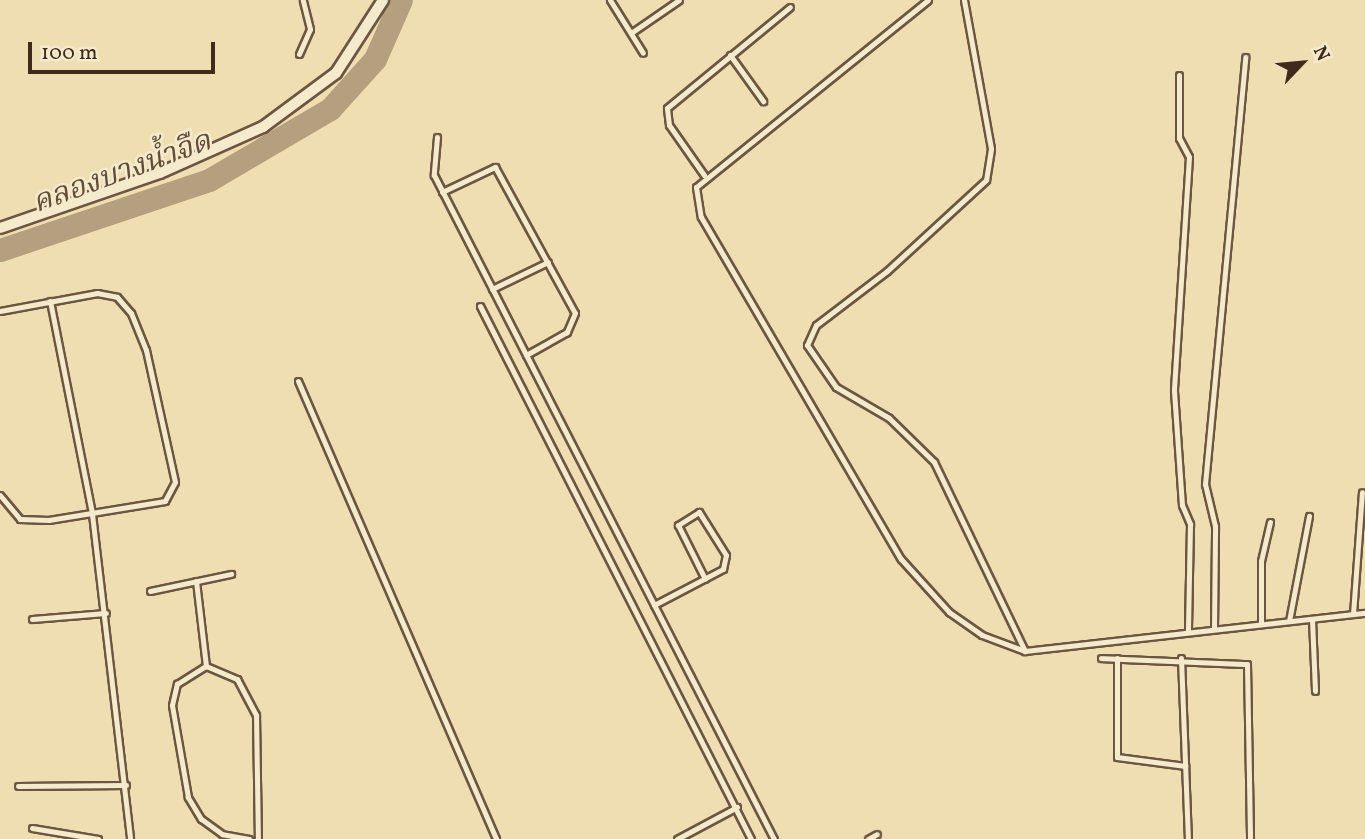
<!DOCTYPE html>
<meta charset="utf-8">
<style>
body{margin:0}
#map{position:relative;width:1365px;height:839px;overflow:hidden;background:#efdeb1;font-family:Vollkorn,"Noto Serif Thai",serif}
div>[style]{position:absolute}
[style*='--x']{left:calc(var(--x)*1px);top:calc(var(--y)*1px);width:calc(var(--w)*1px);rotate:calc(var(--a)*1deg)}
.river>*{height:23px;margin:-11.5px;padding:0 11.5px;transform-origin:11.5px;border-radius:11.5px;background:#b4a07f}
.roads{filter:drop-shadow(2px 0 #6c5642) drop-shadow(-2px 0 #6c5642) drop-shadow(0 2px #6c5642) drop-shadow(0 -2px #6c5642)}
.service>*{height:5px;margin:-2.5px;padding:0 2.5px;transform-origin:2.5px;border-radius:2.5px;background:#f5eacc}
.minor>*{height:10px;margin:-5px;padding:0 5px;transform-origin:5px;border-radius:5px;background:#f5eacc}
span{translate:-50% -50%;white-space:nowrap;text-align:center;line-height:1.15;-webkit-text-stroke:5px #f5eacc;paint-order:stroke}
.water-label{font-size:30px;color:#634d3a;font-style:italic}
.north{position:absolute;left:1267px;top:28px;width:70px;height:70px;-webkit-text-stroke:5px #f5eacc;paint-order:stroke;rotate:64deg;font-size:19px;font-weight:700;line-height:28px;text-align:center;color:#40291d}
.north::after{content:'';display:block;margin:auto;width:24px;height:32px;background:#40291d;clip-path:polygon(50% 0,100% 100%,50% 72%,0 100%)}
.scale{position:absolute;left:28px;top:42px;width:187px;height:32px;box-sizing:border-box;border:4px solid #40291d;border-top:0;padding-left:9px;font-size:21px;line-height:24px;white-space:nowrap;color:#40291d;-webkit-text-stroke:5px #f5eacc;paint-order:stroke}
</style>
<div id="map">
<div class="river">
<div style="--x:0;--y:250;--w:220;--a:-18.5"></div>
<div style="--x:209;--y:180;--w:140;--a:-30.4"></div>
<div style="--x:330;--y:109;--w:67;--a:-48"></div>
<div style="--x:375;--y:59;--w:64;--a:-66.2"></div>
</div>
<div class="roads">
<div class="service">
<div style="--x:610;--y:0;--w:62;--a:58.1"></div>
<div style="--x:928;--y:0;--w:298;--a:141.1"></div>
<div style="--x:696;--y:187;--w:30;--a:81"></div>
<div style="--x:701;--y:217;--w:396;--a:59.7"></div>
<div style="--x:901;--y:559;--w:72;--a:47.8"></div>
<div style="--x:949;--y:612;--w:40;--a:34.9"></div>
<div style="--x:982;--y:635;--w:46;--a:20.4"></div>
<div style="--x:1025;--y:651;--w:342;--a:-6.4"></div>
<div style="--x:964;--y:0;--w:151;--a:79.7"></div>
<div style="--x:991;--y:149;--w:31;--a:99"></div>
<div style="--x:986;--y:180;--w:134;--a:137.4"></div>
<div style="--x:887;--y:271;--w:89;--a:142.7"></div>
<div style="--x:816;--y:325;--w:22;--a:114"></div>
<div style="--x:807;--y:345;--w:51;--a:55.4"></div>
<div style="--x:836;--y:387;--w:61;--a:30.3"></div>
<div style="--x:889;--y:418;--w:63;--a:44.4"></div>
<div style="--x:934;--y:462;--w:210;--a:64.3"></div>
<div style="--x:631;--y:33;--w:58;--a:-34.5"></div>
<div style="--x:299;--y:54;--w:27;--a:-66"></div>
<div style="--x:310;--y:29;--w:30;--a:-104"></div>
<div style="--x:730;--y:55;--w:57;--a:54.3"></div>
<div style="--x:1179;--y:75;--w:63;--a:90"></div>
<div style="--x:1179;--y:138;--w:21;--a:62"></div>
<div style="--x:1189;--y:157;--w:234;--a:93.7"></div>
<div style="--x:1174;--y:391;--w:114;--a:86"></div>
<div style="--x:1182;--y:505;--w:21;--a:67"></div>
<div style="--x:1190;--y:524;--w:108;--a:91.1"></div>
<div style="--x:437;--y:137;--w:38;--a:95"></div>
<div style="--x:434;--y:175;--w:746;--a:62.89"></div>
<div style="--x:704;--y:175;--w:61;--a:-125"></div>
<div style="--x:669;--y:125;--w:17;--a:-97"></div>
<div style="--x:667;--y:108;--w:159;--a:-39.4"></div>
<div style="--x:442;--y:192;--w:59;--a:-25.3"></div>
<div style="--x:495;--y:167;--w:166;--a:61.3"></div>
<div style="--x:575;--y:313;--w:21;--a:113"></div>
<div style="--x:567;--y:332;--w:47;--a:150.7"></div>
<div style="--x:492;--y:289;--w:62;--a:-25.7"></div>
<div style="--x:50;--y:301;--w:217;--a:78.8"></div>
<div style="--x:92;--y:514;--w:327;--a:83.3"></div>
<div style="--x:480;--y:306;--w:598;--a:63.05"></div>
<div style="--x:0;--y:311;--w:99;--a:-10.5"></div>
<div style="--x:97;--y:293;--w:20;--a:11"></div>
<div style="--x:117;--y:297;--w:21;--a:49"></div>
<div style="--x:131;--y:313;--w:40;--a:68"></div>
<div style="--x:146;--y:350;--w:135;--a:77.6"></div>
<div style="--x:175;--y:482;--w:21;--a:118"></div>
<div style="--x:165;--y:501;--w:118;--a:170.7"></div>
<div style="--x:49;--y:520;--w:29;--a:-178"></div>
<div style="--x:20;--y:519;--w:31;--a:-130"></div>
<div style="--x:298;--y:381;--w:499;--a:66.6"></div>
<div style="--x:196;--y:581;--w:86;--a:83.3"></div>
<div style="--x:150;--y:591;--w:83;--a:-11.9"></div>
<div style="--x:654;--y:605;--w:78;--a:-27.6"></div>
<div style="--x:723;--y:569;--w:14;--a:-78"></div>
<div style="--x:726;--y:555;--w:51;--a:-122.1"></div>
<div style="--x:699;--y:512;--w:25;--a:148"></div>
<div style="--x:678;--y:525;--w:60;--a:63.4"></div>
<div style="--x:1353;--y:614;--w:122;--a:-85.8"></div>
<div style="--x:32;--y:619;--w:74;--a:-4.6"></div>
<div style="--x:1312;--y:619;--w:72;--a:87.6"></div>
<div style="--x:1289;--y:621;--w:107;--a:-79.2"></div>
<div style="--x:1261;--y:624;--w:63;--a:-90"></div>
<div style="--x:1261;--y:561;--w:40;--a:-77"></div>
<div style="--x:1214;--y:629;--w:103;--a:-89.4"></div>
<div style="--x:1215;--y:526;--w:43;--a:-103.4"></div>
<div style="--x:1205;--y:484;--w:429;--a:-84.6"></div>
<div style="--x:1101;--y:658;--w:146;--a:2.4"></div>
<div style="--x:1247;--y:664;--w:175;--a:89"></div>
<div style="--x:1117;--y:658;--w:99;--a:90"></div>
<div style="--x:1117;--y:757;--w:69;--a:7.5"></div>
<div style="--x:1181;--y:658;--w:181;--a:87.8"></div>
<div style="--x:18;--y:786;--w:108;--a:-0.5"></div>
<div style="--x:32;--y:828;--w:67;--a:9.5"></div>
<div style="--x:249;--y:839;--w:27;--a:-170"></div>
<div style="--x:222;--y:834;--w:26;--a:-144"></div>
<div style="--x:201;--y:819;--w:26;--a:-121"></div>
<div style="--x:188;--y:797;--w:93;--a:-99.9"></div>
<div style="--x:172;--y:705;--w:22;--a:-77"></div>
<div style="--x:177;--y:684;--w:34;--a:-32"></div>
<div style="--x:206;--y:666;--w:34;--a:23"></div>
<div style="--x:237;--y:679;--w:41;--a:62.2"></div>
<div style="--x:256;--y:715;--w:124;--a:89.1"></div>
<div style="--x:677;--y:839;--w:68;--a:-28.1"></div>
<div style="--x:868;--y:839;--w:10;--a:-29"></div>
</div>
<div class="minor">
<div style="--x:0;--y:228;--w:169;--a:-19"></div>
<div style="--x:160;--y:173;--w:113;--a:-24.1"></div>
<div style="--x:263;--y:127;--w:91;--a:-36.5"></div>
<div style="--x:336;--y:73;--w:87;--a:-57.2"></div>
</div>
</div>
<div class="water-label">
<span style="left:122px;top:173px;rotate:-20deg">คลองบางน้ำจืด</span>
</div>
<div class="north">N</div>
<div class="scale">100 m</div>
</div>
